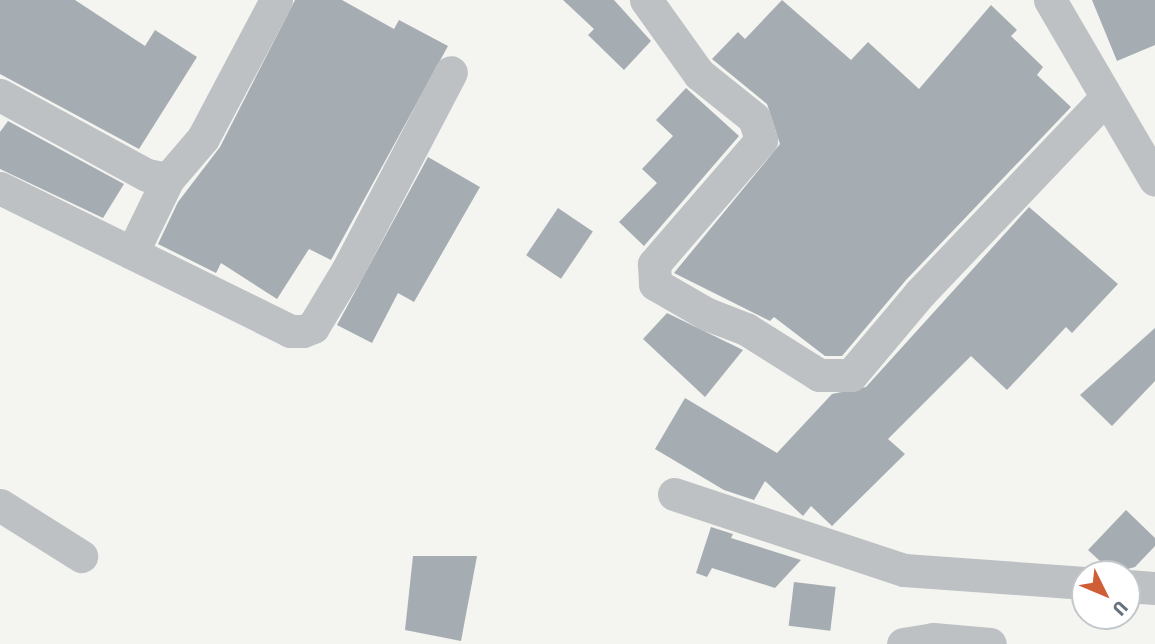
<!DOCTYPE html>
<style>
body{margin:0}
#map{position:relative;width:1155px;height:644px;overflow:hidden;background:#f4f4f1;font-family:"Fira Sans Condensed",sans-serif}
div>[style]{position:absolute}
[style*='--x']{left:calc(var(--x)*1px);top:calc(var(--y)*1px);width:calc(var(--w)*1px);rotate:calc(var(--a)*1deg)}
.building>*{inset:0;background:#a6adb2;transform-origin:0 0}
.minor>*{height:33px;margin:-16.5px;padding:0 16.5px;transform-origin:16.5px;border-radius:16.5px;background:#bdc1c4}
span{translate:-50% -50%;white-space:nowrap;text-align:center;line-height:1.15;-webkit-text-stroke:7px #fff;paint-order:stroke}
.north{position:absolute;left:1071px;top:560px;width:70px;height:70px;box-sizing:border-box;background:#fff;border:2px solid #c2c7cb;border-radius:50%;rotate:133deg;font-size:19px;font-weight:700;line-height:28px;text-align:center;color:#66737e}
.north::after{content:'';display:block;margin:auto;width:24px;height:32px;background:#cf5d36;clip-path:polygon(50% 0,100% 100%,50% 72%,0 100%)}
</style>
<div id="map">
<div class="building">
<div style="clip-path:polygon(0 0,75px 0,145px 46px,155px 30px,197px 57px,139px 149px,0 74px)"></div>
<div style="clip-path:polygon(295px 0,342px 0,394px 29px,399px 20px,448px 46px,331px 260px,309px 249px,277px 299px,221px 263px,216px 273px,158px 244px,178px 202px,220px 147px)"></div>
<div style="clip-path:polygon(563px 0,614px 0,651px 41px,624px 70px,588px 35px,594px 29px)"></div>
<div style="clip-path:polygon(782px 0,851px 60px,868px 42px,919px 89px,991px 5px,1017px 30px,1011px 36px,1043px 67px,1037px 75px,1071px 107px,906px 280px,842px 356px,825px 356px,774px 317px,770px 321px,674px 273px,780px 144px,767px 104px,712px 59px,738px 32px,745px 39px)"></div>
<div style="clip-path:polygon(1092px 0,1155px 0,1155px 45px,1117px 61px)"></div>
<div style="clip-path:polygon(686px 88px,739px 136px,644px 246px,619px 222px,657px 183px,642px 169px,673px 136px,656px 120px)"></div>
<div style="clip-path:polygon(8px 121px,124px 184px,103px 218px,0 169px,0 132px)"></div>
<div style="clip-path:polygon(428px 157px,480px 187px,414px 302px,398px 293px,372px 343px,337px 325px)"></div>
<div style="clip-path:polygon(1029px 207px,1118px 284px,1072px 333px,1066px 327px,1007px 390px,971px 356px,888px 439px,905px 454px,832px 526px,811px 506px,803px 516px,765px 481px,754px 500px,724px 490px,655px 449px,685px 398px,777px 453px,832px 394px,866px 387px)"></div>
<div style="left:558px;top:208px;width:42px;height:57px;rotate:34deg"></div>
<div style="clip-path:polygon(667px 313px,743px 350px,705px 397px,643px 339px)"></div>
<div style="clip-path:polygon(1155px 328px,1155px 381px,1112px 426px,1080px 395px)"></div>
<div style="clip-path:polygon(1126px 510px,1155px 538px,1155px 546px,1135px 567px,1113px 573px,1088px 550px)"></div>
<div style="clip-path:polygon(711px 527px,733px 534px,731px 538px,801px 560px,775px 588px,712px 568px,707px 577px,696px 573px)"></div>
<div style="clip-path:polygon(413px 556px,477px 556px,461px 641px,405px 630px)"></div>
<div style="left:794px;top:582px;width:42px;height:44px;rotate:7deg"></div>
</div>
<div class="minor">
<div style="--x:646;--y:0;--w:91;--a:54.4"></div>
<div style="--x:699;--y:74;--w:70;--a:38.7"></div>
<div style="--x:754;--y:118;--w:23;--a:72"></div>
<div style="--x:761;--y:140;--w:164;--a:130.8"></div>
<div style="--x:654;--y:264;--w:20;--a:87"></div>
<div style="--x:655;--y:284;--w:60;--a:30"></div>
<div style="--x:707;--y:314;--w:42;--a:21"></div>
<div style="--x:746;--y:329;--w:86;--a:32.2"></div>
<div style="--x:819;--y:375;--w:32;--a:0"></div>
<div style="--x:851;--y:375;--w:107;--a:-49.9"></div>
<div style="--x:920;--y:293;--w:268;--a:-46.4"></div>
<div style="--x:1050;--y:0;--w:208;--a:59.7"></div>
<div style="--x:0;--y:95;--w:167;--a:28.6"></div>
<div style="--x:147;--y:175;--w:21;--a:11"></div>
<div style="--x:168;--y:179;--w:54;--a:-49.5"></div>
<div style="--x:203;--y:138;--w:156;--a:-62.1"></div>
<div style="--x:0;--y:188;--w:323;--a:26.2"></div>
<div style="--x:290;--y:331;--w:13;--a:0"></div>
<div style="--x:303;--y:331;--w:11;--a:-22"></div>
<div style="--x:313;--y:327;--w:68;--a:-58.9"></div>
<div style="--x:348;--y:269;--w:222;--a:-62.4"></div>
<div style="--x:132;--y:253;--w:82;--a:-64.1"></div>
<div style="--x:674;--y:494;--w:242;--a:18.3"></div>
<div style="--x:904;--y:570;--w:181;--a:4.1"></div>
<div style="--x:0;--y:505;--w:96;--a:32.2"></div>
<div style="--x:1127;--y:586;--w:28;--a:4"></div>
<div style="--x:903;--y:644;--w:30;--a:-9"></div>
<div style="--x:933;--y:639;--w:57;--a:5"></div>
</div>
<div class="north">U</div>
</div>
